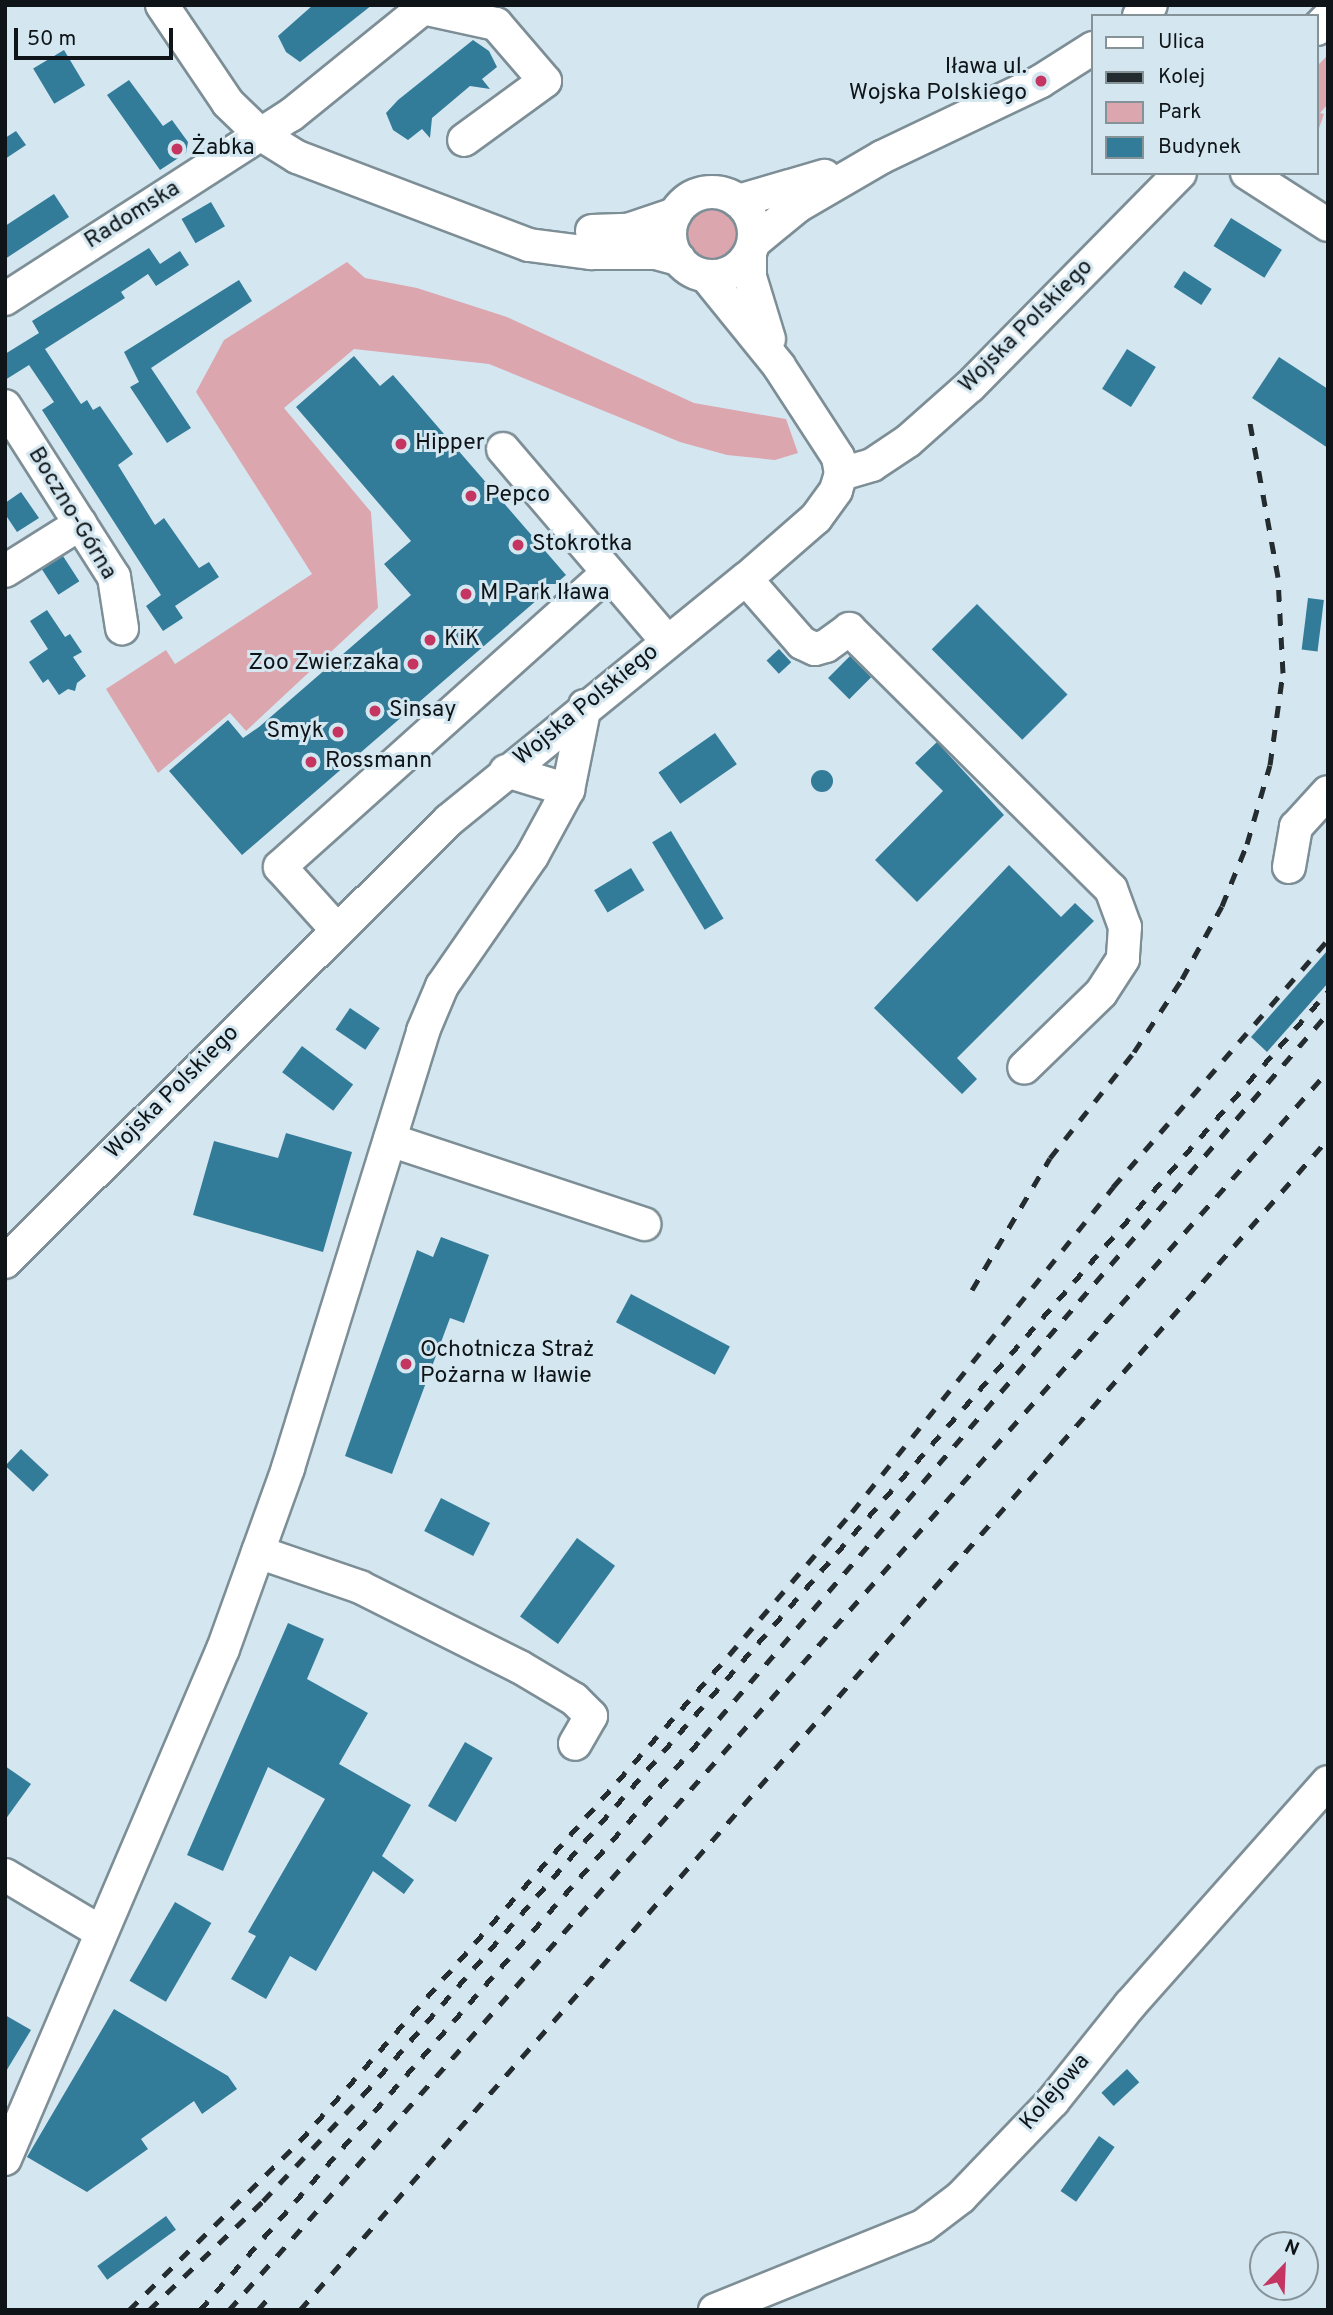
<!DOCTYPE html>
<meta charset="utf-8">
<style>
body{margin:0}
#map{position:relative;width:1333px;height:2315px;overflow:hidden;background:#d4e7f0;font-family:Overpass,sans-serif}
div>[style]{position:absolute}
[style*='--x']{left:calc(var(--x)*1px);top:calc(var(--y)*1px);width:calc(var(--w)*1px);rotate:calc(var(--a)*1deg)}
.green>*{inset:0;background:#dca6af}
.round{border-radius:50%}
.building>*{inset:0;background:#337c99;transform-origin:0 0}
.roads{filter:drop-shadow(2px 0 #7d8e96) drop-shadow(-2px 0 #7d8e96) drop-shadow(0 2px #7d8e96) drop-shadow(0 -2px #7d8e96)}
.minor>*{height:32px;margin:-16px;padding:0 16px;transform-origin:16px;border-radius:16px;background:#fff}
.minor>.ring{margin:-16px;padding:0;box-sizing:content-box;background:none;border:32px solid #fff;border-radius:50%}
.rail>*{height:5px;margin-top:-2.5px;transform-origin:0;background:repeating-linear-gradient(90deg,#252c30 0 12px,transparent 0 24px)}
.dots>*{width:19px;height:19px;translate:-50% -50%;box-sizing:border-box;border:4px solid #d4e7f0;border-radius:50%}
span{translate:-50% -50%;white-space:nowrap;text-align:center;line-height:1.15;-webkit-text-stroke:6px #d4e7f0;paint-order:stroke}
.poi-label{font-size:23px;color:#0e1417}
.right{translate:-100% -50%;text-align:right}
.left{translate:0 -50%;text-align:left}
.street-label{font-size:23px;color:#0e1417}
.frame{position:absolute;inset:0;border:7px solid #0e1417;pointer-events:none}
.legend{position:absolute;left:1091px;top:14px;width:228px;height:161px;box-sizing:border-box;background:#d4e7f0;border:2px solid #859399;margin:0;padding:9px 12px;list-style:none;font-size:21px;color:#0e1417}
.legend li{display:flex;align-items:center;gap:14px;height:35px}
.legend b{width:35px;border:2px solid #859399}
.north{position:absolute;left:1249px;top:2231px;width:70px;height:70px;box-sizing:border-box;background:#d4e7f0;border:2px solid #859399;border-radius:50%;rotate:23deg;font-size:19px;font-weight:700;line-height:28px;text-align:center;color:#0e1417}
.north::after{content:'';display:block;margin:auto;width:24px;height:32px;background:#c43561;clip-path:polygon(50% 0,100% 100%,50% 72%,0 100%)}
.scale{position:absolute;left:14px;top:28px;width:159px;height:32px;box-sizing:border-box;border:4px solid #0e1417;border-top:0;padding-left:9px;font-size:21px;line-height:24px;white-space:nowrap;color:#0e1417;-webkit-text-stroke:5px #d4e7f0;paint-order:stroke}
</style>
<div id="map">
<div class="green">
<div style="clip-path:polygon(1326px 57px,1328px 104px,1320px 113px,1324px 114px,1317px 134px,1317px 66px)"></div>
<div class="round" style="left:684px;top:207px;width:56px;height:56px"></div>
<div style="clip-path:polygon(347px 262px,365px 278px,417px 288px,507px 317px,694px 403px,786px 419px,798px 453px,775px 460px,727px 455px,680px 442px,489px 364px,354px 349px,284px 408px,371px 512px,378px 608px,246px 731px,230px 713px,158px 773px,106px 689px,166px 650px,175px 664px,312px 574px,196px 392px,224px 340px)"></div>
</div>
<div class="building">
<div style="clip-path:polygon(313px 5px,372px 5px,300px 62px,286px 52px,278px 36px)"></div>
<div style="clip-path:polygon(473px 40px,489px 51px,497px 67px,482px 79px,490px 89px,470px 86px,432px 118px,430px 138px,422px 129px,408px 140px,393px 130px,386px 113px,398px 100px)"></div>
<div style="left:64px;top:50px;width:41px;height:36px;rotate:59deg"></div>
<div style="clip-path:polygon(129px 80px,163px 126px,172px 120px,188px 142px,186px 153px,160px 170px,107px 95px)"></div>
<div style="clip-path:polygon(16px 131px,26px 145px,5px 159px,5px 138px)"></div>
<div style="clip-path:polygon(54px 194px,69px 217px,5px 259px,5px 226px)"></div>
<div style="left:211px;top:202px;width:28px;height:34px;rotate:60deg"></div>
<div style="left:1231px;top:218px;width:60px;height:33px;rotate:32deg"></div>
<div style="clip-path:polygon(149px 248px,160px 264px,180px 251px,189px 265px,156px 286px,148px 274px,121px 292px,125px 298px,45px 349px,81px 404px,87px 400px,93px 410px,100px 406px,133px 454px,118px 465px,155px 525px,164px 518px,199px 568px,209px 562px,219px 577px,175px 606px,183px 618px,163px 631px,146px 606px,161px 595px,42px 410px,54px 402px,29px 365px,5px 380px,5px 354px,39px 333px,32px 321px)"></div>
<div style="left:1184px;top:271px;width:33px;height:19px;rotate:33deg"></div>
<div style="clip-path:polygon(239px 280px,252px 301px,151px 368px,191px 428px,167px 443px,130px 387px,139px 382px,124px 352px)"></div>
<div style="left:1127px;top:349px;width:34px;height:47px;rotate:32deg"></div>
<div style="clip-path:polygon(354px 356px,380px 386px,393px 375px,566px 575px,242px 855px,169px 771px,228px 720px,243px 738px,259px 727px,411px 595px,384px 564px,411px 541px,296px 407px)"></div>
<div style="clip-path:polygon(1279px 357px,1328px 389px,1328px 448px,1252px 398px)"></div>
<div style="clip-path:polygon(21px 492px,39px 518px,17px 532px,5px 514px,5px 503px)"></div>
<div style="left:63px;top:556px;width:30px;height:25px;rotate:57deg"></div>
<div style="left:1308px;top:598px;width:16px;height:52px;rotate:7deg"></div>
<div style="left:977px;top:604px;width:128px;height:64px;rotate:45deg"></div>
<div style="clip-path:polygon(47px 610px,65px 637px,70px 634px,82px 652px,73px 657px,86px 676px,77px 683px,75px 691px,68px 689px,59px 695px,48px 679px,43px 683px,29px 662px,48px 649px,30px 621px)"></div>
<div style="left:779px;top:649px;width:18px;height:17px;rotate:47deg"></div>
<div style="left:850px;top:656px;width:30px;height:31px;rotate:45deg"></div>
<div style="left:715px;top:733px;width:38px;height:69px;rotate:55deg"></div>
<div style="clip-path:polygon(937px 742px,1004px 815px,917px 902px,875px 860px,943px 791px,915px 763px)"></div>
<div class="round" style="left:811px;top:770px;width:22px;height:22px"></div>
<div style="left:671px;top:831px;width:102px;height:22px;rotate:59deg"></div>
<div style="clip-path:polygon(1009px 865px,1061px 917px,1075px 903px,1094px 921px,957px 1058px,977px 1079px,962px 1094px,874px 1008px)"></div>
<div style="left:631px;top:868px;width:26px;height:43px;rotate:59deg"></div>
<div style="clip-path:polygon(1328px 950px,1328px 983px,1267px 1052px,1251px 1037px)"></div>
<div style="left:350px;top:1008px;width:36px;height:26px;rotate:34deg"></div>
<div style="left:302px;top:1046px;width:64px;height:33px;rotate:37deg"></div>
<div style="clip-path:polygon(286px 1133px,352px 1152px,323px 1252px,193px 1215px,214px 1141px,278px 1158px)"></div>
<div style="clip-path:polygon(441px 1237px,489px 1255px,464px 1323px,450px 1318px,392px 1474px,345px 1456px,417px 1250px,433px 1257px)"></div>
<div style="left:631px;top:1294px;width:112px;height:32px;rotate:28deg"></div>
<div style="left:21px;top:1449px;width:38px;height:23px;rotate:43deg"></div>
<div style="left:441px;top:1498px;width:55px;height:37px;rotate:27deg"></div>
<div style="left:577px;top:1538px;width:47px;height:97px;rotate:36deg"></div>
<div style="clip-path:polygon(288px 1623px,324px 1639px,307px 1679px,368px 1713px,339px 1764px,411px 1805px,382px 1856px,414px 1880px,404px 1894px,373px 1871px,316px 1971px,290px 1956px,266px 1999px,231px 1979px,256px 1936px,248px 1932px,325px 1799px,268px 1767px,223px 1871px,187px 1855px)"></div>
<div style="left:465px;top:1742px;width:32px;height:74px;rotate:30deg"></div>
<div style="clip-path:polygon(5px 1766px,31px 1784px,5px 1820px)"></div>
<div style="left:175px;top:1902px;width:42px;height:91px;rotate:30deg"></div>
<div style="clip-path:polygon(114px 2009px,228px 2076px,237px 2089px,202px 2114px,194px 2101px,141px 2139px,148px 2149px,87px 2192px,27px 2157px)"></div>
<div style="clip-path:polygon(5px 2015px,31px 2030px,5px 2073px)"></div>
<div style="left:1127px;top:2069px;width:18px;height:35px;rotate:47deg"></div>
<div style="left:1099px;top:2136px;width:19px;height:67px;rotate:35deg"></div>
<div style="left:166px;top:2216px;width:17px;height:85px;rotate:54deg"></div>
</div>
<div class="roads">
<div class="minor">
<div style="--x:162;--y:5;--w:118;--a:56"></div>
<div style="--x:228;--y:103;--w:45;--a:44.1"></div>
<div style="--x:260;--y:134;--w:44;--a:31.9"></div>
<div style="--x:297;--y:157;--w:248;--a:20.8"></div>
<div style="--x:529;--y:245;--w:63;--a:7.4"></div>
<div style="--x:591;--y:253;--w:65;--a:0"></div>
<div style="--x:656;--y:253;--w:24;--a:15"></div>
<div style="--x:1139;--y:16;--w:16;--a:-43"></div>
<div style="--x:1317;--y:29;--w:16;--a:-45"></div>
<div style="--x:1247;--y:173;--w:96;--a:32.7"></div>
<div class="ring" style="left:670px;top:192px;width:52px;height:52px"></div>
<div style="--x:738;--y:201;--w:90;--a:-16.2"></div>
<div style="--x:592;--y:231;--w:36;--a:-2"></div>
<div style="--x:628;--y:230;--w:50;--a:-18.8"></div>
<div style="--x:754;--y:242;--w:57;--a:-39.3"></div>
<div style="--x:798;--y:206;--w:97;--a:-30.3"></div>
<div style="--x:882;--y:157;--w:176;--a:-25.5"></div>
<div style="--x:1041;--y:81;--w:62;--a:-32.4"></div>
<div style="--x:750;--y:254;--w:23;--a:90"></div>
<div style="--x:750;--y:277;--w:65;--a:73"></div>
<div style="--x:5;--y:299;--w:340;--a:-32.8"></div>
<div style="--x:291;--y:115;--w:170;--a:-39"></div>
<div style="--x:423;--y:8;--w:75;--a:12.4"></div>
<div style="--x:496;--y:24;--w:75;--a:49.3"></div>
<div style="--x:545;--y:81;--w:100;--a:143.9"></div>
<div style="--x:5;--y:406;--w:203;--a:57.5"></div>
<div style="--x:114;--y:577;--w:52;--a:81.1"></div>
<div style="--x:503;--y:449;--w:253;--a:49.5"></div>
<div style="--x:841;--y:474;--w:32;--a:-16"></div>
<div style="--x:872;--y:465;--w:43;--a:-33.7"></div>
<div style="--x:908;--y:441;--w:83;--a:-41.6"></div>
<div style="--x:970;--y:386;--w:299;--a:-45.4"></div>
<div style="--x:5;--y:571;--w:89;--a:-32.1"></div>
<div style="--x:746;--y:579;--w:85;--a:48.8"></div>
<div style="--x:802;--y:643;--w:14;--a:25"></div>
<div style="--x:815;--y:649;--w:11;--a:-15"></div>
<div style="--x:826;--y:646;--w:29;--a:-36"></div>
<div style="--x:849;--y:629;--w:369;--a:44.8"></div>
<div style="--x:1111;--y:889;--w:40;--a:69.8"></div>
<div style="--x:1125;--y:927;--w:32;--a:94"></div>
<div style="--x:1123;--y:959;--w:40;--a:122.9"></div>
<div style="--x:1101;--y:993;--w:107;--a:135.8"></div>
<div style="--x:506;--y:771;--w:65;--a:17"></div>
<div style="--x:1289;--y:867;--w:41;--a:-80.1"></div>
<div style="--x:1296;--y:827;--w:47;--a:-47.6"></div>
<div style="--x:337;--y:930;--w:85;--a:-132.1"></div>
<div style="--x:280;--y:867;--w:440;--a:-41.9"></div>
<div style="--x:390;--y:1140;--w:268;--a:18.3"></div>
<div style="--x:5;--y:1262;--w:626;--a:-44.87"></div>
<div style="--x:449;--y:820;--w:382;--a:-39.1"></div>
<div style="--x:746;--y:579;--w:93;--a:-41.1"></div>
<div style="--x:816;--y:518;--w:34;--a:-54"></div>
<div style="--x:836;--y:490;--w:17;--a:-73"></div>
<div style="--x:841;--y:474;--w:17;--a:-100"></div>
<div style="--x:838;--y:457;--w:108;--a:-123"></div>
<div style="--x:779;--y:366;--w:116;--a:-129"></div>
<div style="--x:258;--y:1552;--w:108;--a:18.9"></div>
<div style="--x:360;--y:1587;--w:179;--a:26.6"></div>
<div style="--x:520;--y:1667;--w:63;--a:30.7"></div>
<div style="--x:574;--y:1699;--w:24;--a:45"></div>
<div style="--x:591;--y:1716;--w:32;--a:120"></div>
<div style="--x:5;--y:1875;--w:112;--a:30.7"></div>
<div style="--x:5;--y:2159;--w:555;--a:-66.86"></div>
<div style="--x:223;--y:1649;--w:192;--a:-70.2"></div>
<div style="--x:288;--y:1468;--w:457;--a:-72.8"></div>
<div style="--x:423;--y:1031;--w:49;--a:-67.1"></div>
<div style="--x:442;--y:986;--w:158;--a:-55.3"></div>
<div style="--x:532;--y:856;--w:75;--a:-61.4"></div>
<div style="--x:568;--y:790;--w:86;--a:-78.6"></div>
<div style="--x:715;--y:2310;--w:224;--a:-22"></div>
<div style="--x:923;--y:2226;--w:48;--a:-37.3"></div>
<div style="--x:961;--y:2197;--w:133;--a:-46.2"></div>
<div style="--x:1053;--y:2101;--w:123;--a:-51.3"></div>
<div style="--x:1130;--y:2005;--w:298;--a:-48.4"></div>
</div>
</div>
<div class="rail">
<div style="--x:972;--y:1290;--w:153;--a:-59.4"></div>
<div style="--x:1050;--y:1158;--w:135;--a:-51.6"></div>
<div style="--x:1134;--y:1052;--w:87;--a:-56.7"></div>
<div style="--x:1182;--y:979;--w:83;--a:-61.3"></div>
<div style="--x:1222;--y:906;--w:67;--a:-68"></div>
<div style="--x:1247;--y:844;--w:82;--a:-73.8"></div>
<div style="--x:1270;--y:765;--w:93;--a:-82"></div>
<div style="--x:1283;--y:673;--w:96;--a:-93"></div>
<div style="--x:1278;--y:577;--w:157;--a:-100.3"></div>
<div style="--x:129;--y:2310;--w:240;--a:-44.7"></div>
<div style="--x:300;--y:2141;--w:648;--a:-48.56"></div>
<div style="--x:729;--y:1655;--w:189;--a:-49.3"></div>
<div style="--x:852;--y:1512;--w:417;--a:-51.2"></div>
<div style="--x:1113;--y:1187;--w:327;--a:-49"></div>
<div style="--x:149;--y:2310;--w:158;--a:-43.7"></div>
<div style="--x:263;--y:2201;--w:146;--a:-46.7"></div>
<div style="--x:363;--y:2095;--w:1466;--a:-48.84"></div>
<div style="--x:200;--y:2310;--w:762;--a:-48.72"></div>
<div style="--x:703;--y:1737;--w:956;--a:-49.2"></div>
<div style="--x:229;--y:2310;--w:1656;--a:-48.43"></div>
<div style="--x:258;--y:2310;--w:18;--a:-49"></div>
<div style="--x:300;--y:2310;--w:1558;--a:-48.72"></div>
</div>
<div class="dots">
<div style="left:1041px;top:81px;background:#c43561"></div>
<div style="left:177px;top:149px;background:#c43561"></div>
<div style="left:401px;top:444px;background:#c43561"></div>
<div style="left:471px;top:496px;background:#c43561"></div>
<div style="left:518px;top:545px;background:#c43561"></div>
<div style="left:466px;top:594px;background:#c43561"></div>
<div style="left:430px;top:640px;background:#c43561"></div>
<div style="left:413px;top:664px;background:#c43561"></div>
<div style="left:375px;top:711px;background:#c43561"></div>
<div style="left:338px;top:732px;background:#c43561"></div>
<div style="left:311px;top:762px;background:#c43561"></div>
<div style="left:406px;top:1364px;background:#c43561"></div>
</div>
<div class="poi-label">
<span class="right" style="left:1027px;top:81px">Iława ul.<br>Wojska Polskiego</span>
<span class="left" style="left:191px;top:149px">Żabka</span>
<span class="left" style="left:415px;top:444px">Hipper</span>
<span class="left" style="left:485px;top:496px">Pepco</span>
<span class="left" style="left:532px;top:545px">Stokrotka</span>
<span class="left" style="left:480px;top:594px">M Park Iława</span>
<span class="left" style="left:444px;top:640px">KiK</span>
<span class="right" style="left:399px;top:664px">Zoo Zwierzaka</span>
<span class="left" style="left:389px;top:711px">Sinsay</span>
<span class="right" style="left:324px;top:732px">Smyk</span>
<span class="left" style="left:325px;top:762px">Rossmann</span>
<span class="left" style="left:420px;top:1364px">Ochotnicza Straż<br>Pożarna w Iławie</span>
</div>
<div class="street-label">
<span style="left:133px;top:216px;rotate:-32deg">Radomska</span>
<span style="left:1027px;top:327px;rotate:-45deg">Wojska Polskiego</span>
<span style="left:71px;top:514px;rotate:59deg">Boczno-Górna</span>
<span style="left:587px;top:706px;rotate:-39deg">Wojska Polskiego</span>
<span style="left:173px;top:1093px;rotate:-45deg">Wojska Polskiego</span>
<span style="left:1056px;top:2093px;rotate:-49deg">Kolejowa</span>
</div>
<div class="frame"></div>
<ul class="legend">
<li><b style="height:9px;background:#fff"></b>Ulica</li>
<li><b style="height:9px;background:#252c30"></b>Kolej</li>
<li><b style="height:19px;background:#dca6af"></b>Park</li>
<li><b style="height:19px;background:#337c99"></b>Budynek</li>
</ul>
<div class="north">N</div>
<div class="scale">50 m</div>
</div>
